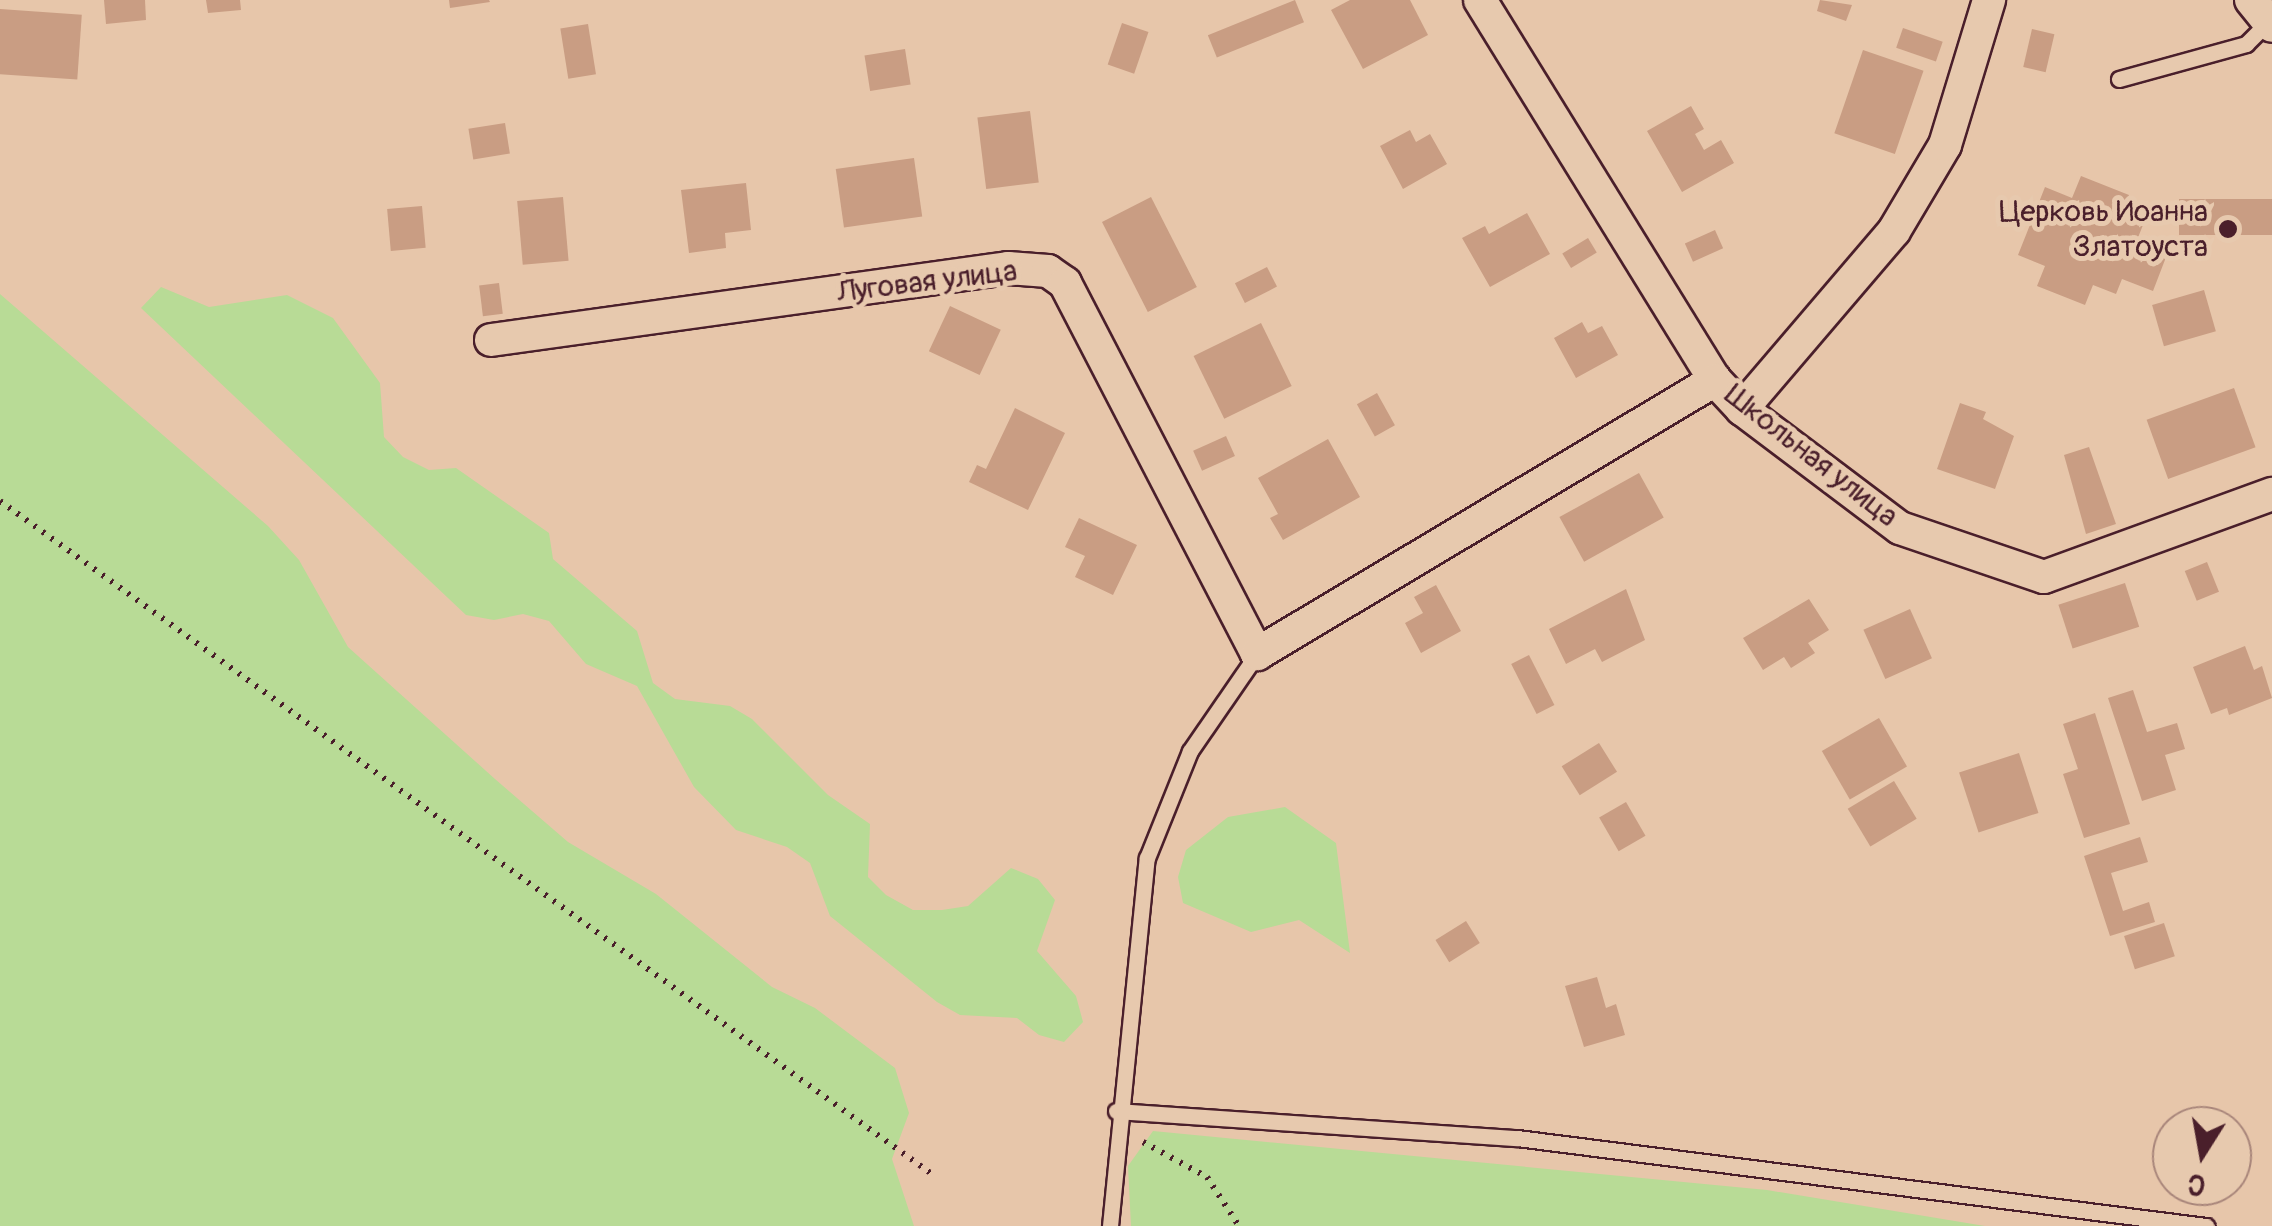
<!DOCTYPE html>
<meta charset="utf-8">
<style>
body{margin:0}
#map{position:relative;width:2272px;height:1226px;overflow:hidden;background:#e7c6aa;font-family:Pangolin,sans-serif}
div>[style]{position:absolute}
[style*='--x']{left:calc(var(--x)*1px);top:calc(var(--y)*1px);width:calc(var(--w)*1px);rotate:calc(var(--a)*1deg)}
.green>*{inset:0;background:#b8db96}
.building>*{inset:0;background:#c99d83;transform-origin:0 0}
.path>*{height:6px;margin-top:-3px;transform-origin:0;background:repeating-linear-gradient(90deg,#4a1f2b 0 2.5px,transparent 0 10.5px)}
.roads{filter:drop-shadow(2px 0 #4a1f2b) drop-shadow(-2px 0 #4a1f2b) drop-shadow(0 2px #4a1f2b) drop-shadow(0 -2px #4a1f2b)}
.lane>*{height:15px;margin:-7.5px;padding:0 7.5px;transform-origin:7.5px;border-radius:7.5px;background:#e7c9ae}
.street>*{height:32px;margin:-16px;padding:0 16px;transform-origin:16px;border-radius:16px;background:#e7c9ae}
.dots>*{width:28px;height:28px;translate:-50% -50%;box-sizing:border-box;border:5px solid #e7c9ae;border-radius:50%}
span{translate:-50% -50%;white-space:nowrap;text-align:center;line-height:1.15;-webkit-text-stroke:10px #e7c9ae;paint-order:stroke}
.poi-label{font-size:30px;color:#4a1f2b}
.right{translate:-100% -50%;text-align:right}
.street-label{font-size:30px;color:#4a1f2b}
.north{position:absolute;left:2152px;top:1106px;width:100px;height:100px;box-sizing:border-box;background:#e7c9ae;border:2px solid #a8857a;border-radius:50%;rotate:191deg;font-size:28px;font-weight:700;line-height:40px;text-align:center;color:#4a1f2b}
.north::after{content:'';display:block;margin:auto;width:35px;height:45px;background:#4a1f2b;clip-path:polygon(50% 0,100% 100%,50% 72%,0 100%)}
</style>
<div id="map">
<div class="green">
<div style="clip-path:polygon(161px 287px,209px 307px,287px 295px,333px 318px,380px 383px,384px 437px,403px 457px,429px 470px,456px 468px,549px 533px,553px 559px,637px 631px,653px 683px,675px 699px,730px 706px,752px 719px,828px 795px,870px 824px,868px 877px,886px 895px,913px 910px,942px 910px,968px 906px,1011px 868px,1038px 879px,1055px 900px,1037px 951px,1076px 996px,1083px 1022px,1064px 1042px,1039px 1035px,1017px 1018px,960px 1015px,937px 1002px,830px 916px,810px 863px,787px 847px,736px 830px,694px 787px,637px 686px,586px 664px,549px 621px,523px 614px,494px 620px,466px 615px,141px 308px)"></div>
<div style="clip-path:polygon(0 294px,268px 526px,299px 560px,348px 647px,495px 779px,568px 842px,656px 894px,772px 987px,815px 1008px,895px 1068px,909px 1113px,892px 1159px,914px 1226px,0 1226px)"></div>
<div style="clip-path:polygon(1285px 807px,1336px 843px,1350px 953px,1299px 920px,1251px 932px,1183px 903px,1178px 877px,1186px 850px,1228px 817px)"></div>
<div style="clip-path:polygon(1153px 1131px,1767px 1190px,1985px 1226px,1131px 1226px,1128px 1166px)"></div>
</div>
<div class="building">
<div style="clip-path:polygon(104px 0,145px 0,146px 20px,106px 24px)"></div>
<div style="clip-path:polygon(206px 0,240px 0,241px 10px,208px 13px)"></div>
<div style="clip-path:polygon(449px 0,489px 0,490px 2px,450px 8px)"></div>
<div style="left:1295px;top:0;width:24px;height:94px;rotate:68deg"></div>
<div style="clip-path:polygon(1350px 0,1410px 0,1428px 35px,1363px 69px,1331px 10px)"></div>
<div style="clip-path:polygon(1820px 0,1852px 5px,1846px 21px,1817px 11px)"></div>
<div style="left:0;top:9px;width:82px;height:65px;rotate:4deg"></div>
<div style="left:1122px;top:23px;width:28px;height:44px;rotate:19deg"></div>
<div style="left:588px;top:24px;width:51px;height:28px;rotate:81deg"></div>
<div style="left:1903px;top:28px;width:42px;height:21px;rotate:19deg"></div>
<div style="left:2032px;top:29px;width:23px;height:39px;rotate:13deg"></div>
<div style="left:905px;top:49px;width:36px;height:41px;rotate:81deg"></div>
<div style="left:1863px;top:50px;width:64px;height:88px;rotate:19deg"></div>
<div style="clip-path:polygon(1691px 106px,1704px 129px,1695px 134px,1704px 150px,1721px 140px,1734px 163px,1682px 192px,1647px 131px)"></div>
<div style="left:1030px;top:111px;width:72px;height:53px;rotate:83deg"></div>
<div style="left:505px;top:123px;width:31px;height:37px;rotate:81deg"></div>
<div style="clip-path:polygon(1410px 130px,1416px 142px,1430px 134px,1447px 164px,1403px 189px,1380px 146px)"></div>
<div style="left:914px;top:158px;width:59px;height:79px;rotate:82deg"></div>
<div style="clip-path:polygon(2081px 176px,2129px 195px,2120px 217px,2143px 225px,2137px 240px,2168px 252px,2153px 291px,2122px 279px,2116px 294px,2093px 285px,2085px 305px,2037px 286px,2045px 266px,2018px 255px,2045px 187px,2072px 198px)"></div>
<div style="clip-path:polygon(746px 183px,751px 230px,725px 233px,726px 248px,689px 253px,681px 190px)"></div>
<div style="left:563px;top:197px;width:64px;height:46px;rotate:85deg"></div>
<div style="left:1151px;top:197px;width:101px;height:55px;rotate:63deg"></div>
<div style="left:2272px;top:199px;width:36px;height:93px;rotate:90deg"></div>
<div style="left:422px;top:206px;width:42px;height:35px;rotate:85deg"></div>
<div style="clip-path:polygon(1527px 213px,1550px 254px,1490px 287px,1462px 238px,1485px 226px,1489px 234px)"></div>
<div style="left:1715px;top:230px;width:20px;height:33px;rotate:66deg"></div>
<div style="left:1588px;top:238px;width:17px;height:30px;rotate:59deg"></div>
<div style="left:1267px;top:267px;width:22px;height:36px;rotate:63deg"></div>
<div style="left:499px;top:283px;width:31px;height:20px;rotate:83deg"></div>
<div style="left:2204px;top:290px;width:43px;height:54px;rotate:74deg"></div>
<div style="left:950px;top:306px;width:56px;height:50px;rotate:25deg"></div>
<div style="clip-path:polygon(1582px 322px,1588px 333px,1602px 326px,1618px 355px,1576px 378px,1554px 338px)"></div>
<div style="left:1261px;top:323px;width:70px;height:75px;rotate:64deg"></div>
<div style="left:2234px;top:388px;width:63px;height:93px;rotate:70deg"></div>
<div style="left:1377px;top:393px;width:37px;height:23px;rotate:61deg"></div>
<div style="clip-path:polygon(1960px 403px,1986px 412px,1983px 419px,2014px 436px,1995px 489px,1937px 469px)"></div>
<div style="clip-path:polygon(1015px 408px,1065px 433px,1028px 510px,969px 482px,977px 465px,986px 469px)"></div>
<div style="left:1226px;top:436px;width:22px;height:36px;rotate:66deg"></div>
<div style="clip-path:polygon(1328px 439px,1360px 497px,1283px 540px,1270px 518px,1278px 514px,1258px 478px)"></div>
<div style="clip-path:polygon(2089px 447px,2116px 524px,2086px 534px,2064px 455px)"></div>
<div style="left:1639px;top:473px;width:51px;height:91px;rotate:61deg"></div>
<div style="clip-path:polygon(1079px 518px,1137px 545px,1113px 595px,1075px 577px,1085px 556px,1065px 547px)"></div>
<div style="left:2207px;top:562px;width:32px;height:24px;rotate:68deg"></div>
<div style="left:2125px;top:583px;width:46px;height:70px;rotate:72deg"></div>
<div style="clip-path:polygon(1436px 585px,1461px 631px,1421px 653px,1405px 623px,1423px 613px,1414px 597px)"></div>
<div style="clip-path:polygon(1626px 589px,1645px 640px,1602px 662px,1595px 649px,1566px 664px,1549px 629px)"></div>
<div style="clip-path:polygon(1809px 599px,1829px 630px,1808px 643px,1815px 653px,1791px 668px,1784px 657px,1763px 670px,1743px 638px)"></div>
<div style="left:1910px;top:609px;width:54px;height:51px;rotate:66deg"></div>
<div style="clip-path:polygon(2245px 646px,2254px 670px,2262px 666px,2272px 698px,2229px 715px,2227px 708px,2211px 714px,2193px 667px)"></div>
<div style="left:1529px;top:655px;width:56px;height:20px;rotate:63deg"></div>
<div style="clip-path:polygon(2133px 690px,2147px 732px,2177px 723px,2185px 749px,2165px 755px,2176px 790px,2142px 801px,2108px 698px)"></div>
<div style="clip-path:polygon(2095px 713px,2130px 824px,2084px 838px,2063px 774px,2078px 769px,2063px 724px)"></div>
<div style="left:1879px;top:718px;width:56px;height:66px;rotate:60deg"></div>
<div style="left:1599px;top:743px;width:34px;height:44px;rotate:58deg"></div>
<div style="left:2019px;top:753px;width:63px;height:63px;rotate:72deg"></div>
<div style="left:1894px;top:781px;width:44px;height:54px;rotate:59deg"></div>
<div style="left:1626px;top:802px;width:39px;height:31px;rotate:60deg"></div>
<div style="clip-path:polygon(2140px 837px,2148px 862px,2111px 873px,2123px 911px,2149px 902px,2155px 922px,2110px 936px,2084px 856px)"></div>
<div style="left:1466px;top:921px;width:26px;height:36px;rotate:58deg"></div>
<div style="left:2164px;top:923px;width:35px;height:42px;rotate:72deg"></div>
<div style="clip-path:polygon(1597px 977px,1606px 1008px,1616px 1004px,1625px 1035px,1584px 1047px,1565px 986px)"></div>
</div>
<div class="path">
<div style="--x:0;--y:501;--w:1151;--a:35.84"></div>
<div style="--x:1143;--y:1142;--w:73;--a:28.7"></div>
<div style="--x:1207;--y:1177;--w:59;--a:56.9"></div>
</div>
<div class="roads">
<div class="lane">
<div style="--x:2119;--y:79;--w:132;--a:-15.4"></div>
<div style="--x:2246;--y:44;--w:30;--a:-45"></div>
<div style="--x:1116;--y:1111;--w:402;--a:3.9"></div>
<div style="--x:1517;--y:1138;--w:695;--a:7.28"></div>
<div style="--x:1110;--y:1226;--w:370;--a:-84.3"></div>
<div style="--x:1147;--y:858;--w:115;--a:-68.1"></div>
<div style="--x:1190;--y:751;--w:118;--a:-55.4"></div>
</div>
<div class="street">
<div style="--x:1480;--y:0;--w:447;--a:58.3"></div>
<div style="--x:1715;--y:380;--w:40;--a:47"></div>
<div style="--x:1742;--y:409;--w:198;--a:37"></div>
<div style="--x:1900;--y:528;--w:152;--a:18.8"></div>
<div style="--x:2044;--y:577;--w:243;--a:-20"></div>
<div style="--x:2251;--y:0;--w:33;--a:51"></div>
<div style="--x:491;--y:340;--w:522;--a:-7.93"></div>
<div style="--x:1008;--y:268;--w:40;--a:4.3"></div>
<div style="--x:1048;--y:271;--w:21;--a:35"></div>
<div style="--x:1065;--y:283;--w:418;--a:62.6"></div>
<div style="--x:1257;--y:654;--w:534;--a:-30.89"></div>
<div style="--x:1742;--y:409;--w:234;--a:-49.5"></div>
<div style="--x:1894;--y:231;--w:100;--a:-59.3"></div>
<div style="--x:1945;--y:145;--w:152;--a:-73.1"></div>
</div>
</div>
<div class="dots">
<div style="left:2228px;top:229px;background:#4a1f2b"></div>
</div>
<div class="poi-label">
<span class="right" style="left:2208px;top:229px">Церковь Иоанна<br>Златоуста</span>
</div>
<div class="street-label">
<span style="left:927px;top:282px;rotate:-7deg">Луговая улица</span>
<span style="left:1811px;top:456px;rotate:38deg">Школьная улица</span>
</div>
<div class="north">С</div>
</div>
